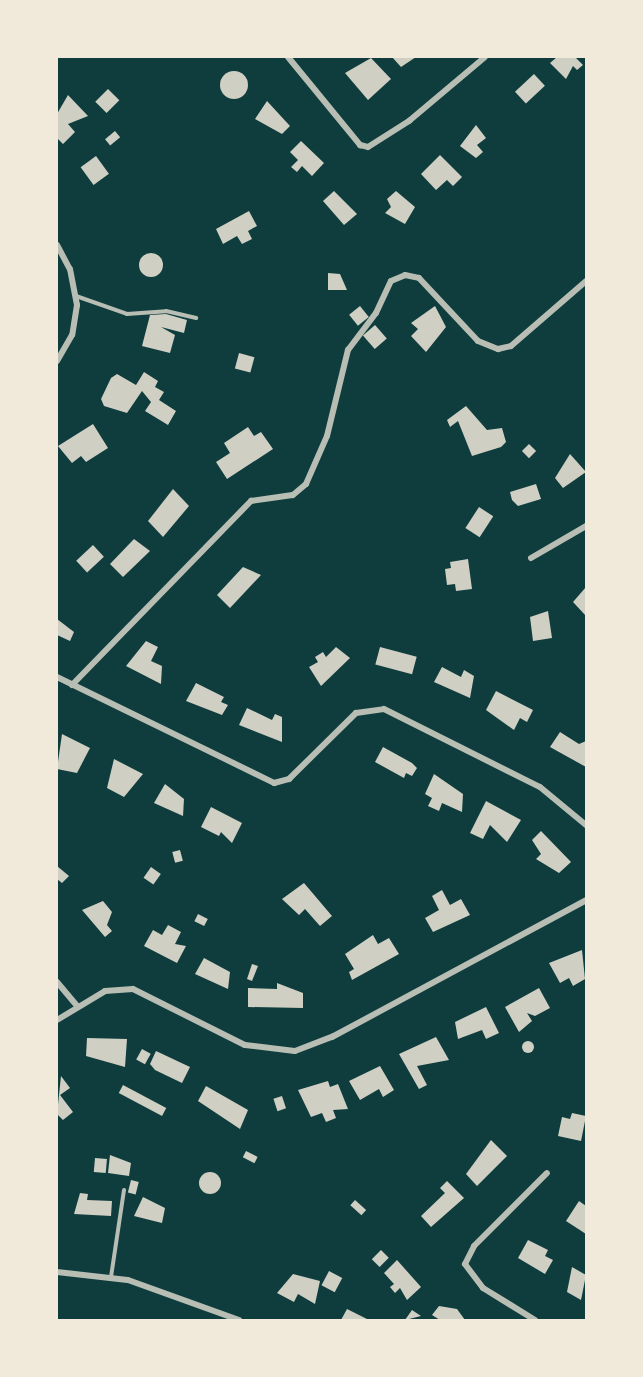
<!DOCTYPE html>
<style>
body{margin:0}
#map{position:relative;width:643px;height:1377px;overflow:hidden;background:#0f3d3e;font-family:"Open Sans",sans-serif}
div>[style]{position:absolute}
[style*='--x']{left:calc(var(--x)*1px);top:calc(var(--y)*1px);width:calc(var(--w)*1px);rotate:calc(var(--a)*1deg)}
.building>*{inset:0;background:#cfcfc3;transform-origin:0 0}
.round{border-radius:50%}
.service>*{height:4px;margin:-2px;padding:0 2px;transform-origin:2px;border-radius:2px;background:#b8beb3}
.minor>*{height:6px;margin:-3px;padding:0 3px;transform-origin:3px;border-radius:3px;background:#b8beb3}
span{translate:-50% -50%;white-space:nowrap;text-align:center;line-height:1.15;-webkit-text-stroke:4.5px #f1e9da;paint-order:stroke}
.frame{position:absolute;inset:0;border:58px solid #f1e9da;pointer-events:none}
</style>
<div id="map">
<div class="building">
<div style="clip-path:polygon(392px 57px,416px 57px,401px 67px)"></div>
<div style="clip-path:polygon(557px 57px,575px 57px,583px 65px,577px 70px,573px 66px,566px 79px,550px 63px)"></div>
<div style="clip-path:polygon(371px 58px,391px 79px,368px 100px,345px 73px)"></div>
<div class="round" style="left:220px;top:71px;width:28px;height:28px"></div>
<div style="left:534px;top:74px;width:16px;height:26px;rotate:47deg"></div>
<div style="left:108px;top:89px;width:16px;height:18px;rotate:45deg"></div>
<div style="clip-path:polygon(68px 95px,88px 116px,68px 124px,75px 132px,63px 144px,57px 138px,57px 114px)"></div>
<div style="clip-path:polygon(267px 101px,290px 126px,282px 134px,255px 119px)"></div>
<div style="clip-path:polygon(476px 125px,486px 138px,477px 145px,483px 152px,476px 158px,460px 146px)"></div>
<div style="left:115px;top:131px;width:8px;height:13px;rotate:50deg"></div>
<div style="clip-path:polygon(301px 141px,324px 163px,312px 176px,302px 166px,297px 172px,291px 167px,298px 160px,290px 152px)"></div>
<div style="clip-path:polygon(440px 155px,462px 177px,453px 186px,447px 180px,436px 190px,421px 174px)"></div>
<div style="left:96px;top:156px;width:22px;height:19px;rotate:54deg"></div>
<div style="clip-path:polygon(334px 191px,357px 214px,344px 225px,323px 201px)"></div>
<div style="clip-path:polygon(396px 191px,415px 207px,405px 224px,385px 213px,391px 207px,387px 199px)"></div>
<div style="clip-path:polygon(249px 211px,257px 226px,248px 231px,252px 239px,242px 244px,237px 236px,223px 244px,216px 229px)"></div>
<div class="round" style="left:139px;top:253px;width:24px;height:24px"></div>
<div style="clip-path:polygon(328px 273px,340px 274px,347px 290px,328px 290px)"></div>
<div style="left:360px;top:306px;width:14px;height:14px;rotate:51deg"></div>
<div style="clip-path:polygon(435px 306px,446px 327px,426px 352px,411px 336px,418px 329px,411px 323px)"></div>
<div style="clip-path:polygon(166px 314px,187px 320px,184px 333px,161px 327px,175px 335px,170px 353px,142px 346px,150px 315px)"></div>
<div style="left:375px;top:325px;width:18px;height:16px;rotate:49deg"></div>
<div style="left:239px;top:353px;width:16px;height:16px;rotate:15deg"></div>
<div style="clip-path:polygon(144px 372px,158px 381px,155px 387px,164px 392px,159px 400px,176px 411px,168px 425px,145px 411px,151px 402px,142px 391px,127px 413px,104px 406px,101px 399px,111px 378px,117px 374px,136px 385px)"></div>
<div style="clip-path:polygon(466px 406px,487px 430px,502px 428px,506px 442px,501px 447px,472px 456px,458px 421px,450px 427px,447px 420px)"></div>
<div style="clip-path:polygon(93px 424px,108px 448px,86px 462px,81px 456px,72px 463px,58px 446px)"></div>
<div style="clip-path:polygon(248px 427px,254px 436px,261px 432px,273px 449px,227px 479px,216px 462px,230px 453px,224px 443px)"></div>
<div style="left:529px;top:444px;width:10px;height:10px;rotate:45deg"></div>
<div style="clip-path:polygon(570px 454px,586px 472px,563px 488px,555px 478px)"></div>
<div style="clip-path:polygon(536px 484px,541px 499px,518px 506px,512px 500px,510px 492px)"></div>
<div style="clip-path:polygon(173px 489px,189px 506px,163px 537px,148px 521px)"></div>
<div style="left:479px;top:507px;width:17px;height:25px;rotate:33deg"></div>
<div style="clip-path:polygon(134px 539px,150px 551px,123px 577px,110px 564px)"></div>
<div style="left:93px;top:545px;width:16px;height:23px;rotate:47deg"></div>
<div style="clip-path:polygon(468px 559px,472px 589px,456px 591px,455px 584px,447px 585px,445px 569px,451px 568px,450px 562px)"></div>
<div style="clip-path:polygon(243px 567px,261px 575px,230px 608px,217px 595px)"></div>
<div style="clip-path:polygon(586px 587px,585px 609px,586px 616px,573px 602px)"></div>
<div style="clip-path:polygon(548px 611px,552px 638px,533px 641px,530px 617px)"></div>
<div style="clip-path:polygon(57px 619px,74px 632px,70px 641px,57px 635px)"></div>
<div style="clip-path:polygon(146px 641px,158px 647px,151px 661px,162px 666px,161px 684px,126px 666px)"></div>
<div style="clip-path:polygon(336px 647px,350px 658px,321px 686px,309px 667px,318px 662px,315px 657px,323px 652px,326px 657px)"></div>
<div style="left:380px;top:647px;width:38px;height:18px;rotate:15deg"></div>
<div style="clip-path:polygon(442px 667px,461px 677px,464px 670px,474px 676px,470px 698px,434px 682px)"></div>
<div style="clip-path:polygon(196px 683px,224px 697px,221px 702px,228px 705px,222px 715px,186px 701px)"></div>
<div style="clip-path:polygon(496px 691px,533px 710px,527px 722px,520px 718px,514px 730px,486px 710px)"></div>
<div style="clip-path:polygon(247px 708px,272px 720px,275px 714px,282px 717px,282px 742px,239px 725px)"></div>
<div style="clip-path:polygon(560px 732px,579px 744px,586px 741px,586px 767px,550px 747px)"></div>
<div style="clip-path:polygon(62px 734px,90px 748px,77px 773px,57px 769px)"></div>
<div style="clip-path:polygon(383px 747px,412px 763px,417px 768px,412px 776px,406px 773px,404px 778px,375px 762px)"></div>
<div style="clip-path:polygon(114px 759px,143px 774px,124px 797px,107px 788px)"></div>
<div style="clip-path:polygon(434px 774px,463px 794px,462px 812px,442px 803px,439px 811px,428px 806px,432px 798px,425px 794px)"></div>
<div style="clip-path:polygon(165px 784px,184px 799px,183px 816px,154px 803px)"></div>
<div style="clip-path:polygon(486px 801px,521px 820px,507px 842px,490px 825px,483px 839px,470px 833px)"></div>
<div style="clip-path:polygon(211px 807px,242px 823px,232px 843px,221px 832px,219px 836px,201px 827px)"></div>
<div style="clip-path:polygon(541px 831px,571px 862px,559px 873px,536px 859px,541px 854px,532px 840px)"></div>
<div style="left:180px;top:850px;width:11px;height:8px;rotate:75deg"></div>
<div style="clip-path:polygon(57px 866px,69px 876px,62px 883px,57px 879px)"></div>
<div style="left:151px;top:867px;width:12px;height:13px;rotate:35deg"></div>
<div style="clip-path:polygon(304px 883px,332px 916px,320px 926px,305px 909px,299px 915px,282px 899px)"></div>
<div style="clip-path:polygon(442px 890px,450px 905px,461px 899px,470px 915px,433px 932px,425px 918px,439px 910px,432px 896px)"></div>
<div style="clip-path:polygon(103px 901px,112px 912px,107px 925px,112px 931px,105px 937px,82px 910px)"></div>
<div style="left:198px;top:914px;width:11px;height:8px;rotate:27deg"></div>
<div style="clip-path:polygon(168px 925px,181px 932px,175px 944px,186px 946px,177px 963px,144px 946px,153px 930px,162px 935px)"></div>
<div style="clip-path:polygon(373px 935px,378px 944px,389px 938px,399px 954px,352px 980px,349px 972px,354px 969px,345px 954px)"></div>
<div style="clip-path:polygon(582px 950px,585px 979px,573px 986px,569px 978px,560px 983px,549px 963px)"></div>
<div style="clip-path:polygon(204px 958px,230px 972px,228px 989px,195px 974px)"></div>
<div style="clip-path:polygon(252px 964px,258px 966px,252px 981px,247px 979px)"></div>
<div style="clip-path:polygon(277px 983px,303px 993px,303px 1008px,248px 1007px,248px 988px,277px 989px)"></div>
<div style="clip-path:polygon(539px 988px,550px 1008px,535px 1016px,527px 1013px,532px 1021px,519px 1032px,505px 1007px)"></div>
<div style="clip-path:polygon(486px 1007px,499px 1033px,486px 1039px,482px 1030px,458px 1039px,455px 1022px)"></div>
<div style="clip-path:polygon(436px 1037px,449px 1060px,417px 1066px,427px 1085px,419px 1089px,399px 1054px)"></div>
<div style="clip-path:polygon(87px 1038px,127px 1039px,125px 1067px,86px 1056px)"></div>
<div class="round" style="left:522px;top:1041px;width:12px;height:12px"></div>
<div style="left:142px;top:1049px;width:10px;height:12px;rotate:29deg"></div>
<div style="clip-path:polygon(156px 1051px,190px 1067px,182px 1083px,155px 1070px,150px 1064px)"></div>
<div style="clip-path:polygon(380px 1066px,394px 1090px,383px 1097px,379px 1089px,360px 1100px,349px 1081px)"></div>
<div style="clip-path:polygon(61px 1076px,70px 1088px,60px 1095px,73px 1112px,63px 1120px,57px 1114px)"></div>
<div style="clip-path:polygon(328px 1081px,330px 1087px,338px 1084px,348px 1109px,333px 1110px,336px 1118px,326px 1122px,322px 1113px,311px 1117px,298px 1090px)"></div>
<div style="left:123px;top:1085px;width:49px;height:9px;rotate:28deg"></div>
<div style="clip-path:polygon(206px 1086px,248px 1110px,240px 1129px,198px 1101px)"></div>
<div style="left:282px;top:1096px;width:13px;height:9px;rotate:72deg"></div>
<div style="clip-path:polygon(572px 1113px,586px 1116px,581px 1141px,558px 1136px,562px 1117px,570px 1119px)"></div>
<div style="clip-path:polygon(491px 1140px,507px 1156px,477px 1186px,466px 1174px)"></div>
<div style="left:246px;top:1151px;width:13px;height:7px;rotate:27deg"></div>
<div style="clip-path:polygon(110px 1155px,131px 1163px,129px 1176px,108px 1173px)"></div>
<div style="left:95px;top:1158px;width:12px;height:14px;rotate:5deg"></div>
<div class="round" style="left:199px;top:1172px;width:22px;height:22px"></div>
<div style="left:131px;top:1180px;width:8px;height:13px;rotate:14deg"></div>
<div style="clip-path:polygon(447px 1181px,464px 1198px,431px 1227px,421px 1216px,445px 1193px,440px 1188px)"></div>
<div style="clip-path:polygon(80px 1193px,88px 1194px,87px 1200px,112px 1201px,111px 1216px,74px 1214px)"></div>
<div style="clip-path:polygon(143px 1197px,165px 1208px,162px 1223px,134px 1216px)"></div>
<div style="left:355px;top:1200px;width:15px;height:7px;rotate:42deg"></div>
<div style="clip-path:polygon(579px 1201px,586px 1206px,586px 1234px,566px 1221px)"></div>
<div style="clip-path:polygon(528px 1240px,548px 1250px,545px 1256px,553px 1260px,545px 1274px,518px 1258px)"></div>
<div style="left:381px;top:1250px;width:11px;height:13px;rotate:45deg"></div>
<div style="clip-path:polygon(397px 1260px,421px 1287px,407px 1300px,400px 1288px,395px 1293px,390px 1287px,394px 1284px,384px 1273px)"></div>
<div style="clip-path:polygon(572px 1267px,586px 1275px,581px 1300px,567px 1292px)"></div>
<div style="left:329px;top:1271px;width:15px;height:16px;rotate:28deg"></div>
<div style="clip-path:polygon(293px 1274px,320px 1281px,315px 1304px,298px 1294px,294px 1302px,277px 1293px)"></div>
<div style="clip-path:polygon(439px 1306px,457px 1309px,465px 1320px,440px 1320px,432px 1315px)"></div>
<div style="clip-path:polygon(347px 1309px,369px 1320px,341px 1320px)"></div>
<div style="clip-path:polygon(412px 1310px,421px 1316px,405px 1320px)"></div>
</div>
<div class="service">
<div style="--x:76;--y:296;--w:54;--a:19.4"></div>
<div style="--x:127;--y:314;--w:39;--a:-4"></div>
<div style="--x:166;--y:311;--w:31;--a:13"></div>
<div style="--x:111;--y:1277;--w:88;--a:-81.5"></div>
</div>
<div class="minor">
<div style="--x:288;--y:57;--w:114;--a:50.7"></div>
<div style="--x:360;--y:145;--w:8;--a:14"></div>
<div style="--x:368;--y:147;--w:49;--a:-32.4"></div>
<div style="--x:409;--y:121;--w:99;--a:-40.1"></div>
<div style="--x:57;--y:245;--w:27;--a:62"></div>
<div style="--x:70;--y:269;--w:37;--a:79"></div>
<div style="--x:77;--y:305;--w:30;--a:99"></div>
<div style="--x:72;--y:335;--w:30;--a:120"></div>
<div style="--x:531;--y:558;--w:64;--a:-30.2"></div>
<div style="--x:57;--y:677;--w:242;--a:26"></div>
<div style="--x:274;--y:783;--w:16;--a:-15"></div>
<div style="--x:289;--y:779;--w:94;--a:-44.6"></div>
<div style="--x:356;--y:713;--w:28;--a:-8"></div>
<div style="--x:384;--y:709;--w:174;--a:26.6"></div>
<div style="--x:540;--y:787;--w:60;--a:39.6"></div>
<div style="--x:72;--y:685;--w:257;--a:-45.8"></div>
<div style="--x:251;--y:501;--w:42;--a:-8.1"></div>
<div style="--x:293;--y:495;--w:17;--a:-40"></div>
<div style="--x:306;--y:484;--w:52;--a:-66.4"></div>
<div style="--x:327;--y:436;--w:89;--a:-76.3"></div>
<div style="--x:348;--y:350;--w:46;--a:-52.9"></div>
<div style="--x:376;--y:313;--w:35;--a:-65"></div>
<div style="--x:391;--y:281;--w:15;--a:-23"></div>
<div style="--x:405;--y:275;--w:14;--a:12"></div>
<div style="--x:419;--y:278;--w:86;--a:46.9"></div>
<div style="--x:478;--y:341;--w:22;--a:22"></div>
<div style="--x:498;--y:349;--w:13;--a:-13"></div>
<div style="--x:511;--y:346;--w:99;--a:-40.9"></div>
<div style="--x:57;--y:982;--w:31;--a:50"></div>
<div style="--x:57;--y:1020;--w:56;--a:-31.1"></div>
<div style="--x:105;--y:991;--w:28;--a:-4"></div>
<div style="--x:133;--y:989;--w:125;--a:26.6"></div>
<div style="--x:245;--y:1045;--w:50;--a:6.8"></div>
<div style="--x:295;--y:1051;--w:40;--a:-21"></div>
<div style="--x:332;--y:1037;--w:289;--a:-28.3"></div>
<div style="--x:57;--y:1272;--w:71;--a:6.4"></div>
<div style="--x:128;--y:1280;--w:118;--a:19.8"></div>
<div style="--x:535;--y:1320;--w:61;--a:-148.4"></div>
<div style="--x:483;--y:1288;--w:30;--a:-127"></div>
<div style="--x:465;--y:1264;--w:20;--a:-63"></div>
<div style="--x:474;--y:1246;--w:103;--a:-45"></div>
</div>
<div class="frame"></div>
</div>
